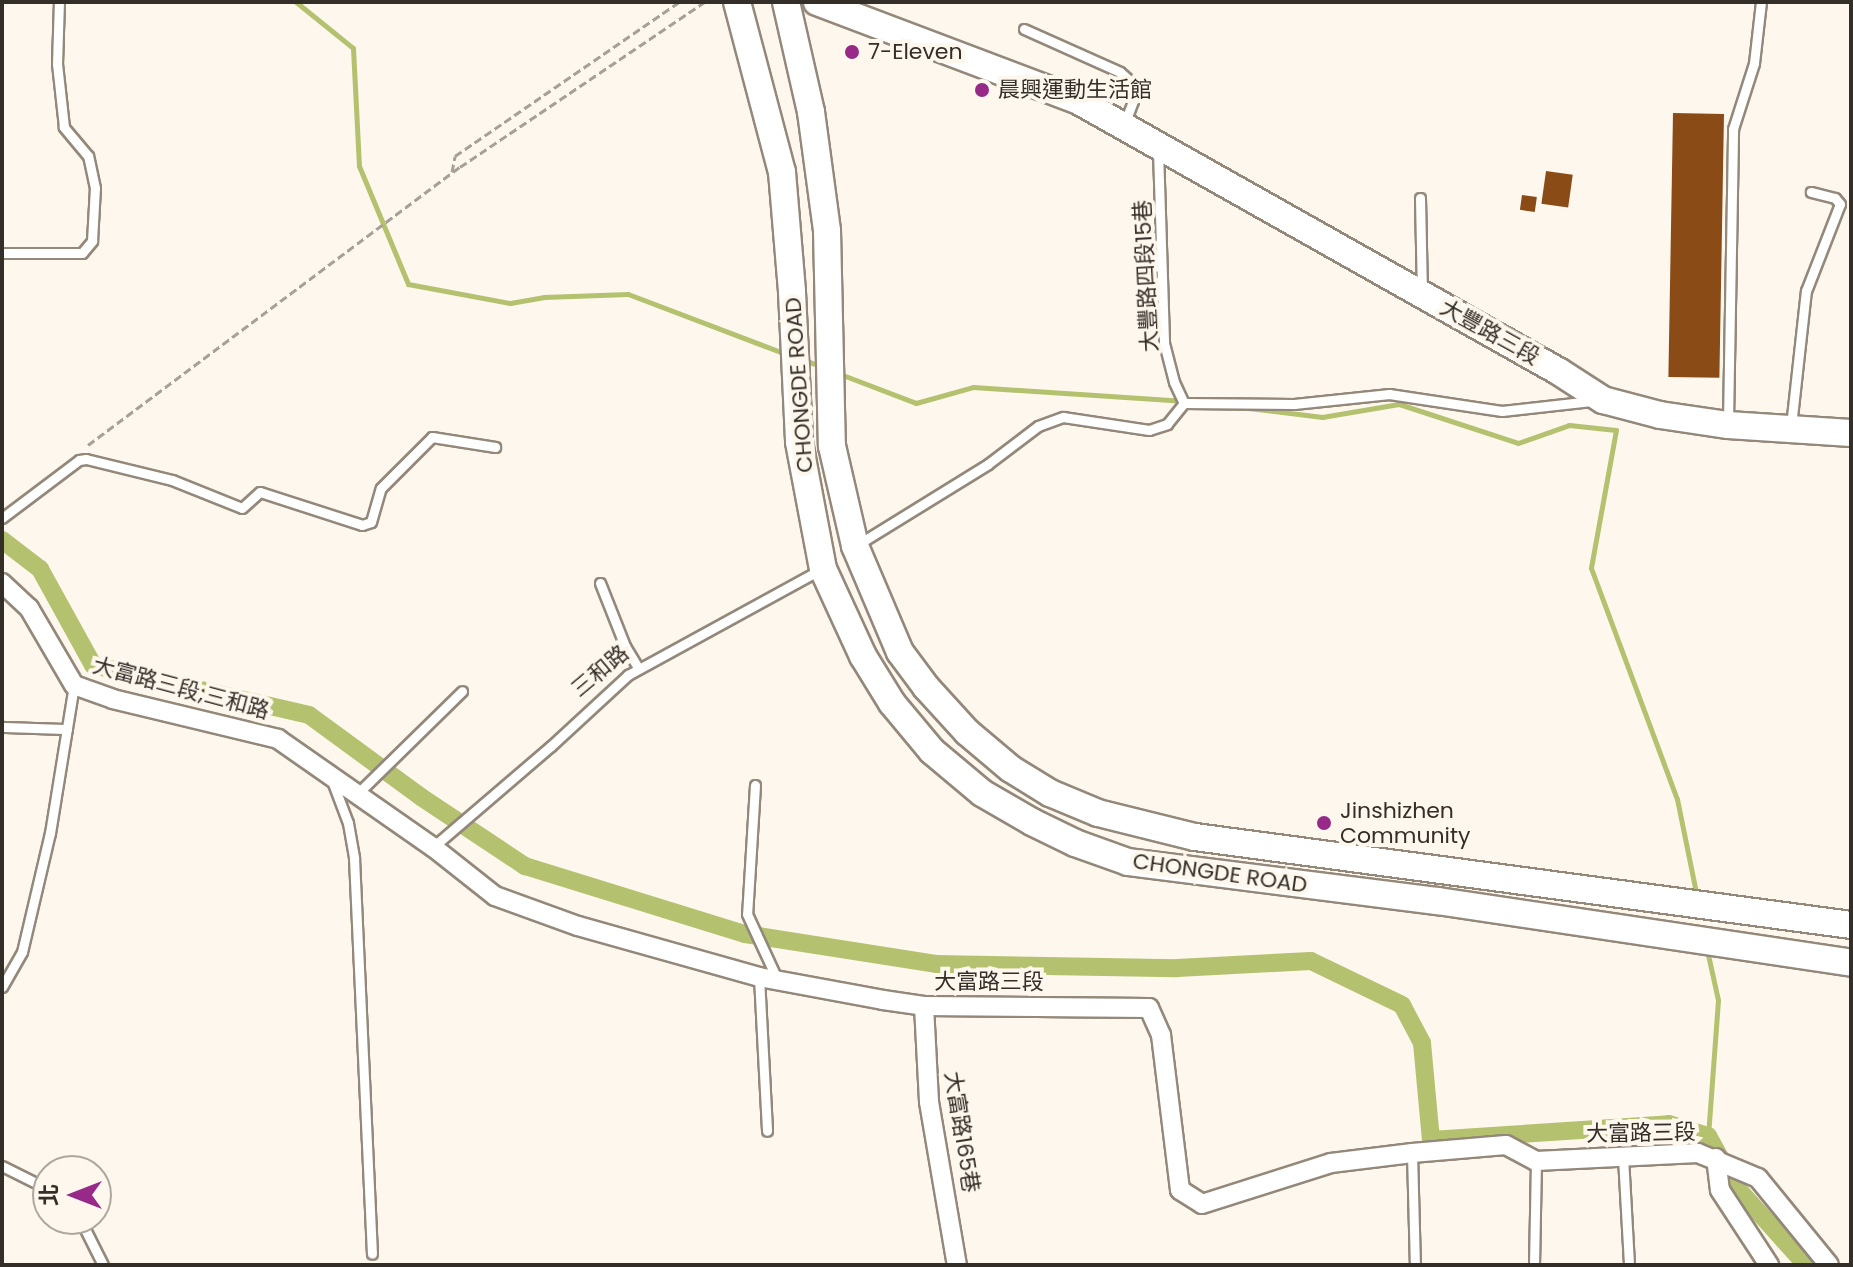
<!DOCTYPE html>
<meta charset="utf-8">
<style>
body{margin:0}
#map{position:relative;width:1853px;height:1267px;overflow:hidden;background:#fef7ed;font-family:Poppins,"Noto Sans TC",sans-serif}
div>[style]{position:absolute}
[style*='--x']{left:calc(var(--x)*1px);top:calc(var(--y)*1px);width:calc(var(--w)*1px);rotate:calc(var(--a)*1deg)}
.stream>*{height:5px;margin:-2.5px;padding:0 2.5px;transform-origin:2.5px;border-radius:2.5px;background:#b4c16f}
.canal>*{height:18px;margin:-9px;padding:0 9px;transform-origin:9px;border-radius:9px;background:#b4c16f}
.building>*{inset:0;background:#8b4b17;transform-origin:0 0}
.path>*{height:3px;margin-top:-1.5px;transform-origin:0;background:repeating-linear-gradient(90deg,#a6a097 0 8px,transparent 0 12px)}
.roads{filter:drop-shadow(2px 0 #93887a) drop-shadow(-2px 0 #93887a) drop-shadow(0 2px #93887a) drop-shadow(0 -2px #93887a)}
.lane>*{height:9px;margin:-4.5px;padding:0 4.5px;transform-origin:4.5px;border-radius:4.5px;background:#fff}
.street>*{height:18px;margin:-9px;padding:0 9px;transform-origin:9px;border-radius:9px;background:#fff}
.secondary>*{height:26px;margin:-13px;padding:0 13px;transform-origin:13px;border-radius:13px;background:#fff}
.dots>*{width:22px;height:22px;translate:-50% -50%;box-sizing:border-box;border:4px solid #fef7ed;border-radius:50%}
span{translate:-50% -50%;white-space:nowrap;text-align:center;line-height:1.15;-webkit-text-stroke:8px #fef7ed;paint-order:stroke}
.poi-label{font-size:22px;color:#332e28}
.left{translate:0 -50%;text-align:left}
.street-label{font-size:22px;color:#332e28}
.frame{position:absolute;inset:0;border:4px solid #332e28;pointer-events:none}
.north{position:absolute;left:32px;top:1155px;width:80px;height:80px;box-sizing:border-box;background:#fef7ed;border:2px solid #ada79e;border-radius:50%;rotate:270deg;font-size:22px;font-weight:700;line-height:32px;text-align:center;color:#332e28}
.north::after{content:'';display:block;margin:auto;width:28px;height:36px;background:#972989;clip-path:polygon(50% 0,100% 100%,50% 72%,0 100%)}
</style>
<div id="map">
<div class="stream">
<div style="--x:296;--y:2;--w:73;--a:38.9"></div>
<div style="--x:353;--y:48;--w:118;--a:87.1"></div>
<div style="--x:359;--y:166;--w:128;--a:67.4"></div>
<div style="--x:408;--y:284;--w:104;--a:10.6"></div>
<div style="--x:510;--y:303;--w:35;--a:-10"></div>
<div style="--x:544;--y:297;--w:84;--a:-2"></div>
<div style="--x:628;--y:294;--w:169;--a:20.8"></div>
<div style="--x:803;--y:360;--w:22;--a:18"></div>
<div style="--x:840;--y:374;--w:81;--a:20.9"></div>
<div style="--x:916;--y:403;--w:59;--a:-15.7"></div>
<div style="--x:973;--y:387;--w:209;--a:3.8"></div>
<div style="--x:1248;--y:408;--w:75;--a:6.9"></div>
<div style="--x:1322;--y:417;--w:78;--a:-9.6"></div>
<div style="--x:1399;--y:404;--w:125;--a:18.1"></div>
<div style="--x:1518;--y:443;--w:54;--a:-19.4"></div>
<div style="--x:1569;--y:425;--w:47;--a:6.1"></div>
<div style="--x:1616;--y:430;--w:140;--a:100.3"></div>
<div style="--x:1591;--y:568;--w:246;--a:69.6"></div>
<div style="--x:1677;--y:799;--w:100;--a:78.5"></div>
<div style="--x:1707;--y:950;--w:51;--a:77.6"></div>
<div style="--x:1718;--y:1000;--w:136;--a:94.2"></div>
</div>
<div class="canal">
<div style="--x:2;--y:540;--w:48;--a:37.3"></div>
<div style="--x:40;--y:569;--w:110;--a:61.1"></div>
<div style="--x:93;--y:665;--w:222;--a:13"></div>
<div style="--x:309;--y:715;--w:139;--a:36.2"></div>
<div style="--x:421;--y:797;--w:125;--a:33.6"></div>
<div style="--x:525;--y:866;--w:230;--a:17.2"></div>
<div style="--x:745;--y:934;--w:193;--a:8.9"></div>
<div style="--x:936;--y:964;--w:241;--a:1"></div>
<div style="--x:1177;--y:968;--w:134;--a:-3"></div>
<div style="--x:1311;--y:961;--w:101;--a:25.8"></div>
<div style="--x:1402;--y:1005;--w:43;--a:62.2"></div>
<div style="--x:1422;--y:1043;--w:97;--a:84.7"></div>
<div style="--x:1431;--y:1140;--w:239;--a:-3.8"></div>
<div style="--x:1669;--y:1124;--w:41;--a:17.1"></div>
<div style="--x:1708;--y:1136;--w:60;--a:60.9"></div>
<div style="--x:1737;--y:1188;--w:103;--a:48.1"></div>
</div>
<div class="building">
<div style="left:1673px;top:113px;width:51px;height:264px;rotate:1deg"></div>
<div style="left:1546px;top:171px;width:27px;height:33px;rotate:8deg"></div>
<div style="left:1522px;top:195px;width:15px;height:15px;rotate:8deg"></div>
</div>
<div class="path">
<div style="--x:452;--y:172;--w:16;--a:-79"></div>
<div style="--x:455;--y:156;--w:272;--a:-34.5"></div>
<div style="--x:88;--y:445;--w:464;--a:-36.8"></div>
<div style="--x:460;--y:167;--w:295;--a:-34"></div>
</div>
<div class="roads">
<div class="lane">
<div style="--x:1024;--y:29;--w:105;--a:24.1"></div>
<div style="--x:1120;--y:72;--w:13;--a:42"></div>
<div style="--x:1130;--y:81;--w:20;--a:81"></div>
<div style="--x:1133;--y:101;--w:26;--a:111"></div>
<div style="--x:1158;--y:150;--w:193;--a:88.2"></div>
<div style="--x:1164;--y:343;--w:40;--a:75.6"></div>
<div style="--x:1174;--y:382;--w:23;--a:65"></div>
<div style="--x:1420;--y:198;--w:93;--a:88.8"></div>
<div style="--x:2;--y:253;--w:80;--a:0"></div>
<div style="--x:82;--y:253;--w:16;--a:-50"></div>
<div style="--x:92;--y:241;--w:53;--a:-86.8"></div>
<div style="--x:95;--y:188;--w:33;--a:-102"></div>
<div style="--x:88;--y:156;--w:38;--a:-130"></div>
<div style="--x:64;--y:127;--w:63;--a:-96.3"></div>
<div style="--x:57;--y:64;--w:62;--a:-88.2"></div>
<div style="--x:1184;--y:403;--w:110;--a:0.5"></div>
<div style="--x:1294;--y:404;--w:96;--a:-6"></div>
<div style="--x:1389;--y:394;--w:114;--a:8.6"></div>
<div style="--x:1502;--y:411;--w:90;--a:-6.4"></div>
<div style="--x:1728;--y:422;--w:293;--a:-89"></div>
<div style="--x:1733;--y:129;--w:69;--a:-72.3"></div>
<div style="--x:1754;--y:63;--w:61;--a:-83.5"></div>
<div style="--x:1791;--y:426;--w:136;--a:-83.7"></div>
<div style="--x:1806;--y:291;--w:93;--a:-68.7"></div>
<div style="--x:1840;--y:204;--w:8;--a:-130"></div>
<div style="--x:1835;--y:198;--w:25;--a:-166"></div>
<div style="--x:2;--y:518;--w:96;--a:-37"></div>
<div style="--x:79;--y:460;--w:7;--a:-8"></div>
<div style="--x:86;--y:459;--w:89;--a:13.7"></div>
<div style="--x:172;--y:480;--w:75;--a:21.8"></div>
<div style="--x:242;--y:508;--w:24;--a:-42"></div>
<div style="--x:260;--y:492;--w:107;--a:17.9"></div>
<div style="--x:362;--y:525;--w:9;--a:-18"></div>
<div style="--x:371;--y:522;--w:35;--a:-74"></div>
<div style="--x:381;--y:488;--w:72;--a:-45"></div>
<div style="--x:432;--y:437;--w:64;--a:9"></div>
<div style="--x:857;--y:545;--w:154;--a:-31.7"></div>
<div style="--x:988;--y:464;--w:63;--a:-37.2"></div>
<div style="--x:1038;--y:426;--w:27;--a:-20"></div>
<div style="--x:1063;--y:417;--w:87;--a:8.6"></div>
<div style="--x:1149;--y:430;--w:19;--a:-18"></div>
<div style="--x:1167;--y:424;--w:27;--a:-51"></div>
<div style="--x:600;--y:583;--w:68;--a:68.4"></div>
<div style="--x:625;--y:646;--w:26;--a:59"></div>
<div style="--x:2;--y:727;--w:65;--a:1.8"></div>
<div style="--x:331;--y:778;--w:48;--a:69.3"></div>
<div style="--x:348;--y:823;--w:36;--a:80"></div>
<div style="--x:354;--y:858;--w:396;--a:87.4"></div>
<div style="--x:755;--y:785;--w:129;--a:93.5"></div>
<div style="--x:747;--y:914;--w:74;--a:65.2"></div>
<div style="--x:357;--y:794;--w:147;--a:-44.4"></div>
<div style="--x:433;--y:847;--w:155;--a:-40.6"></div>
<div style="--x:551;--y:746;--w:105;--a:-42.7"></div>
<div style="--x:628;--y:675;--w:219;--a:-28.7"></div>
<div style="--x:759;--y:977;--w:154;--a:87"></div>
<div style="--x:2;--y:987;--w:40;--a:-60.3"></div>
<div style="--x:22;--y:952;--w:122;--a:-76.8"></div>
<div style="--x:50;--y:833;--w:150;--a:-80.8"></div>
<div style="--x:1412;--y:1153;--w:112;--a:88.5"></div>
<div style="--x:1623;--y:1157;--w:108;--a:86.8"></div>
<div style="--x:2;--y:1166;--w:51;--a:26.6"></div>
<div style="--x:80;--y:1219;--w:51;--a:63.4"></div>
<div style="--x:1534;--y:1265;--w:104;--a:-88.9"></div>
</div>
<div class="street">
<div style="--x:2;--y:583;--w:37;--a:43"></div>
<div style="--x:29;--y:608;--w:89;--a:59.7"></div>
<div style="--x:74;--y:685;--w:41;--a:19.7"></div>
<div style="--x:113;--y:699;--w:170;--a:13.6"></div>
<div style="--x:278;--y:739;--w:189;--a:34.9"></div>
<div style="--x:433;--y:847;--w:79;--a:38.3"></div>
<div style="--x:495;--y:896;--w:88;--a:19.9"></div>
<div style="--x:578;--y:926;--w:188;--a:15.7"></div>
<div style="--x:759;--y:977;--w:126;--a:10.5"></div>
<div style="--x:883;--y:1000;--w:41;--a:8.3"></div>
<div style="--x:924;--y:1006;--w:225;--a:0.5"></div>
<div style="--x:1149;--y:1008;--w:30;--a:66"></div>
<div style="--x:1161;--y:1035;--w:156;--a:83"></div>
<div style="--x:1180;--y:1190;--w:26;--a:32"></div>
<div style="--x:1202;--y:1204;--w:135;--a:-17.6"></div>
<div style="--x:1331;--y:1163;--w:82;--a:-7"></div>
<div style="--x:1412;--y:1153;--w:94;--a:-4.9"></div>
<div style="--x:1506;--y:1145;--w:34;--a:28"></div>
<div style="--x:1536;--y:1161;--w:162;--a:-2.8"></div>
<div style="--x:1698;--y:1153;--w:65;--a:22.6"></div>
<div style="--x:1758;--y:1178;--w:112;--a:50.8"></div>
<div style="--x:924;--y:1006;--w:96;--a:87"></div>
<div style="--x:929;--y:1102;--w:165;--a:80.3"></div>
<div style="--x:1716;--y:1158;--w:32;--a:83"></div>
<div style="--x:1720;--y:1190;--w:90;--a:56.8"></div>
</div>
<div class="secondary">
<div style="--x:737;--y:2;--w:176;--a:75.2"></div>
<div style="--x:782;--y:172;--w:120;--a:85.2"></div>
<div style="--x:792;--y:292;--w:150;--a:87.3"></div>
<div style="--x:799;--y:442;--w:129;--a:79.3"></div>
<div style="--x:823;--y:569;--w:96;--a:65.3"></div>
<div style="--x:863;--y:656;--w:55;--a:58.3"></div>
<div style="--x:892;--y:703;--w:62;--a:50.2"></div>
<div style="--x:932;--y:751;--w:65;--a:40"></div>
<div style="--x:982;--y:793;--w:58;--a:30.1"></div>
<div style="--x:1032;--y:822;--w:48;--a:26"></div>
<div style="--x:1075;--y:843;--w:56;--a:19.7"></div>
<div style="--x:1128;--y:862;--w:312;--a:7.2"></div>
<div style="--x:1438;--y:901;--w:418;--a:8.5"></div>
<div style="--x:786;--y:2;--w:113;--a:77.2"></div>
<div style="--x:811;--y:112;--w:120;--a:82.3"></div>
<div style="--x:827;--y:231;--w:215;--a:88.7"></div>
<div style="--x:832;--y:446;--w:103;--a:77"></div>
<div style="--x:855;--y:546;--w:115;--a:67"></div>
<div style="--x:900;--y:652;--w:44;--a:53.4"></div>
<div style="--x:926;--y:687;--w:61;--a:47.7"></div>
<div style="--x:967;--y:732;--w:57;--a:40.1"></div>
<div style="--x:1011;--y:769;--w:46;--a:31.6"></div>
<div style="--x:1050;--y:793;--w:52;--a:22.6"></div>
<div style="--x:1098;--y:813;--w:100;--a:13.9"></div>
<div style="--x:1195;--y:837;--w:662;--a:7.64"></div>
<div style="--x:817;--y:2;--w:278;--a:20.7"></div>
<div style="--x:1077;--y:100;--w:552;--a:29.4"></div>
<div style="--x:1558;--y:371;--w:54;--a:32.8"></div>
<div style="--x:1603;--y:400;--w:59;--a:14.7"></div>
<div style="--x:1660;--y:415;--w:69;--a:8.4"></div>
<div style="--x:1728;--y:425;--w:123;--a:3.7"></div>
</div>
</div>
<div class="dots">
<div style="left:852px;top:52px;background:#972989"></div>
<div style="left:982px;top:90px;background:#972989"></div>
<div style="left:1324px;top:823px;background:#972989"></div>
</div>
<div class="poi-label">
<span class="left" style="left:868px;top:52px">7-Eleven</span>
<span class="left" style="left:998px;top:90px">晨興運動生活館</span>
<span class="left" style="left:1340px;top:823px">Jinshizhen<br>Community</span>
</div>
<div class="street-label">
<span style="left:1146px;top:276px;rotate:-93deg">大豐路四段15巷</span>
<span style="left:1490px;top:332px;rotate:29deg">大豐路三段</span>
<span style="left:799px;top:385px;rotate:-94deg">CHONGDE ROAD</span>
<span style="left:600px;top:671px;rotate:-40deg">三和路</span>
<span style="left:181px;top:688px;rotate:15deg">大富路三段;三和路</span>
<span style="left:1220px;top:873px;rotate:8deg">CHONGDE ROAD</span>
<span style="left:989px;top:982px">大富路三段</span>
<span style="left:962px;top:1132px;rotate:81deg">大富路165巷</span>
<span style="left:1641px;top:1133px;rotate:-1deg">大富路三段</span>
</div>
<div class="frame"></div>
<div class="north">北</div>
</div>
